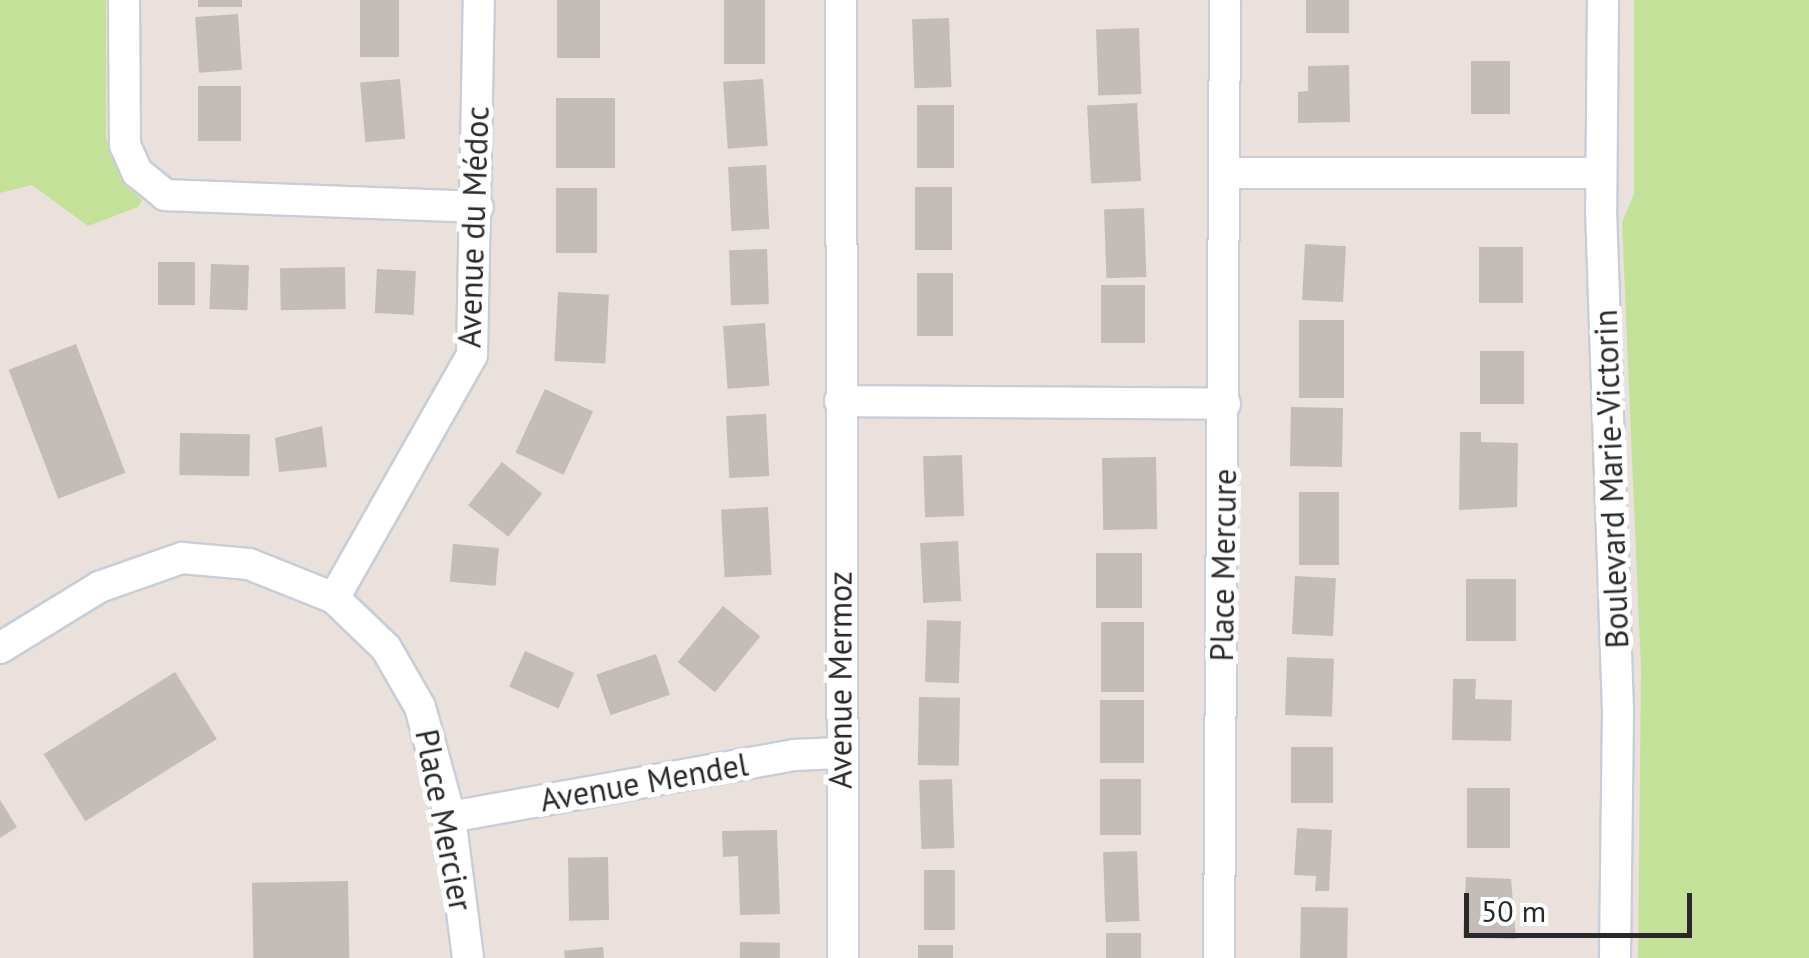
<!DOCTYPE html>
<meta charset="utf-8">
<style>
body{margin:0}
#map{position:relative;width:1809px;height:958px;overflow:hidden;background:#ebe1dc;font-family:"PT Sans",sans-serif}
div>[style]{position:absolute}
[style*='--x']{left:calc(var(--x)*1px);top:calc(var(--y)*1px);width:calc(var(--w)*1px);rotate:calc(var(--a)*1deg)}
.green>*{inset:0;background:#c4e199}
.building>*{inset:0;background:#c4bcb7;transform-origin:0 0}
.roads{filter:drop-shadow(2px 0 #c7ced7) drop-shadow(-2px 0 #c7ced7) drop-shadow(0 2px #c7ced7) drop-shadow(0 -2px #c7ced7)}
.minor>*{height:30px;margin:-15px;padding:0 15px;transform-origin:15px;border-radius:15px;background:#fff}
span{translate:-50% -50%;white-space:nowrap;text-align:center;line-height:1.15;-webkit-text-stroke:10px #fff;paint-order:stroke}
.street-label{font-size:32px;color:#292929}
.scale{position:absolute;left:1464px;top:893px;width:228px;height:45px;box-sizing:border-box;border:5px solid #292929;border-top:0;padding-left:12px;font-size:30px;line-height:35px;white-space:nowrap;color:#292929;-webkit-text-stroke:8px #fff;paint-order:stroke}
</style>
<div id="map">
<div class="green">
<div style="clip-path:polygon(0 0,106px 0,106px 138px,124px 184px,142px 200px,138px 207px,88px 226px,32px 185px,0 193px)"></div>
<div style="clip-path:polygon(1634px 0,1809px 0,1809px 958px,1638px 958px,1641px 670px,1622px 222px,1634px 194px)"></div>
</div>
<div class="building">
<div style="left:198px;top:0;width:44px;height:7px"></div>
<div style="left:360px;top:0;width:39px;height:57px"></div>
<div style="left:557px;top:0;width:43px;height:58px"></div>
<div style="left:724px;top:0;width:41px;height:64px"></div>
<div style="left:1306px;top:0;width:43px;height:33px"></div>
<div style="left:238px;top:14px;width:56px;height:43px;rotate:86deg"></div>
<div style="left:949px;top:18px;width:69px;height:37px;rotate:88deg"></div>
<div style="left:1139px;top:28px;width:66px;height:43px;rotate:88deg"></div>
<div style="left:1471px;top:61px;width:39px;height:53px"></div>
<div style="clip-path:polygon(1349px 65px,1350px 122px,1298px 123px,1298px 92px,1308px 91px,1308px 66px)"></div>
<div style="left:400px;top:79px;width:60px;height:40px;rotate:85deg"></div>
<div style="left:763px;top:79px;width:67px;height:40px;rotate:86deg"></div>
<div style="left:241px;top:86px;width:55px;height:43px;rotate:90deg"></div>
<div style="left:556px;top:98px;width:59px;height:70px"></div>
<div style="left:1137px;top:103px;width:78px;height:50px;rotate:87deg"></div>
<div style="left:917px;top:105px;width:37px;height:63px"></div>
<div style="left:766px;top:165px;width:64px;height:38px;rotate:87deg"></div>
<div style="left:915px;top:187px;width:37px;height:63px"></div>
<div style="left:556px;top:188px;width:41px;height:65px"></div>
<div style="left:1144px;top:208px;width:69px;height:40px;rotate:88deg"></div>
<div style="left:1305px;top:244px;width:41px;height:56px;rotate:3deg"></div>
<div style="left:1523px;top:247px;width:56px;height:44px;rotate:90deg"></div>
<div style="left:767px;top:249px;width:55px;height:38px;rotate:88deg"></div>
<div style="left:158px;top:262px;width:37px;height:43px"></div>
<div style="left:211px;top:264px;width:38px;height:45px;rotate:2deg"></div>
<div style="left:345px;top:267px;width:42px;height:65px;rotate:89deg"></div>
<div style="left:377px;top:269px;width:39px;height:44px;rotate:3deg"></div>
<div style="left:917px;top:273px;width:36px;height:63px"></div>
<div style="left:1101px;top:285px;width:44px;height:58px"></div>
<div style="left:558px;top:292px;width:51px;height:69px;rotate:3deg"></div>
<div style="left:1299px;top:320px;width:45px;height:78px"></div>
<div style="left:765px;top:323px;width:63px;height:42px;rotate:86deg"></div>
<div style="left:76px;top:344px;width:138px;height:72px;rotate:69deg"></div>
<div style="left:1480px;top:351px;width:44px;height:53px"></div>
<div style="left:545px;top:389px;width:53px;height:70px;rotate:25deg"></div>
<div style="left:1291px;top:407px;width:52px;height:59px;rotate:1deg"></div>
<div style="left:766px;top:414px;width:62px;height:40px;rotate:87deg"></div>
<div style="clip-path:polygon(322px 426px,327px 467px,279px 472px,275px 438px)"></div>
<div style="clip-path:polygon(1460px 432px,1481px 432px,1481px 442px,1518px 443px,1517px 507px,1459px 510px)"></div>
<div style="left:180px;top:433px;width:70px;height:42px;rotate:1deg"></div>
<div style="left:962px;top:455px;width:61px;height:39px;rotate:88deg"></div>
<div style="left:1156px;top:457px;width:72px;height:54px;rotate:89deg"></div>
<div style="left:502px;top:462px;width:51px;height:55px;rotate:38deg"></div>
<div style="left:1299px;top:492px;width:40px;height:73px"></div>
<div style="left:768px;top:507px;width:68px;height:47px;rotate:87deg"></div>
<div style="left:958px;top:541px;width:60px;height:38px;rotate:87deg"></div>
<div style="left:453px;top:544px;width:46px;height:38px;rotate:5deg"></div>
<div style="left:1096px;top:553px;width:46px;height:55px"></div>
<div style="left:1295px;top:576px;width:41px;height:58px;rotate:3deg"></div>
<div style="left:1466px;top:579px;width:50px;height:62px"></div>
<div style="left:723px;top:606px;width:48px;height:72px;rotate:39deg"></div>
<div style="left:927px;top:620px;width:34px;height:62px;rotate:2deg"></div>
<div style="left:1101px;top:622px;width:43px;height:70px"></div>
<div style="left:525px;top:651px;width:54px;height:39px;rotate:24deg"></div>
<div style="left:656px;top:654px;width:43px;height:63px;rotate:71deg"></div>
<div style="left:1287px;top:657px;width:47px;height:58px;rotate:2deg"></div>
<div style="left:175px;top:672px;width:79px;height:155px;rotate:58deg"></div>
<div style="clip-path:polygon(1453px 679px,1476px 679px,1475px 699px,1512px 700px,1511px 741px,1452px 740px)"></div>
<div style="left:919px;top:697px;width:41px;height:68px;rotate:1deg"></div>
<div style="left:1100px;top:700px;width:44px;height:63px"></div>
<div style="left:1291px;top:747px;width:42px;height:56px"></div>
<div style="left:952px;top:779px;width:69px;height:33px;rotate:88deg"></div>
<div style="left:1100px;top:779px;width:41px;height:56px"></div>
<div style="left:1467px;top:788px;width:43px;height:60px"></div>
<div style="clip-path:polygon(0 800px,17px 827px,0 838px)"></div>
<div style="clip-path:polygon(1297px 828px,1332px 830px,1329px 891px,1315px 891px,1316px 876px,1294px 875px)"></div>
<div style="clip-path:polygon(777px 830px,780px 914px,740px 915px,738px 856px,723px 857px,722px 831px)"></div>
<div style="left:1137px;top:851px;width:70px;height:34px;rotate:88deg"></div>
<div style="left:608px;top:857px;width:63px;height:40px;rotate:89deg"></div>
<div style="left:924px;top:870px;width:31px;height:60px"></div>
<div style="clip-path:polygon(1466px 877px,1511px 879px,1516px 939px,1463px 937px)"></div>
<div style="left:348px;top:881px;width:77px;height:96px;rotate:89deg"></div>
<div style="left:1301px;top:907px;width:47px;height:51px;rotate:1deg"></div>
<div style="left:1106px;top:933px;width:35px;height:25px"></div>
<div style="left:740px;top:942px;width:40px;height:16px;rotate:1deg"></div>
<div style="left:953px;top:945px;width:13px;height:35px;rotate:90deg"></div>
<div style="left:603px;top:947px;width:11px;height:39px;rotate:85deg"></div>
</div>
<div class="roads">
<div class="minor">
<div style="--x:124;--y:0;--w:145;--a:89.6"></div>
<div style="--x:125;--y:145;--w:30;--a:66"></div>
<div style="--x:137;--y:172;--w:36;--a:39"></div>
<div style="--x:165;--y:195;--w:313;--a:2.2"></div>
<div style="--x:841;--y:0;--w:958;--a:89.88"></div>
<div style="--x:1603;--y:0;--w:209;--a:90.5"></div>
<div style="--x:1601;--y:209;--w:501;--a:88.06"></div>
<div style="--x:1618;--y:710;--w:248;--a:90.7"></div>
<div style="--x:1225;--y:173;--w:376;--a:0"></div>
<div style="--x:840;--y:401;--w:385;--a:0.4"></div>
<div style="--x:334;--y:598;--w:279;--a:-60.4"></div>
<div style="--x:472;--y:355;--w:355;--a:-88.9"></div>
<div style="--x:0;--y:648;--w:116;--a:-31.6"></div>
<div style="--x:99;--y:587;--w:88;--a:-19.3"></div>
<div style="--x:182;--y:558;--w:67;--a:5.1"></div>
<div style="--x:249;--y:564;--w:92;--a:21.8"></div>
<div style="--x:334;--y:598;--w:72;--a:43.9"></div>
<div style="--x:386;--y:648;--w:68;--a:60"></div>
<div style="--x:420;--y:707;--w:114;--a:74.7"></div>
<div style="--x:450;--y:817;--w:142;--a:82.7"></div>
<div style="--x:450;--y:817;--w:350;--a:-10.2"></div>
<div style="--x:794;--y:755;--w:45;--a:-2.5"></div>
<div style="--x:1219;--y:958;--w:958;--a:-89.64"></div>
</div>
</div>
<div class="street-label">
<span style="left:473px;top:227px;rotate:-88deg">Avenue du Médoc</span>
<span style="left:1611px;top:479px;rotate:-92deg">Boulevard Marie-Victorin</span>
<span style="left:1223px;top:565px;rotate:-89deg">Place Mercure</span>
<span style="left:840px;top:680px;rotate:-90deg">Avenue Mermoz</span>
<span style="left:644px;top:782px;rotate:-10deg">Avenue Mendel</span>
<span style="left:444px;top:820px;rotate:79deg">Place Mercier</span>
</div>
<div class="scale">50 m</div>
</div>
